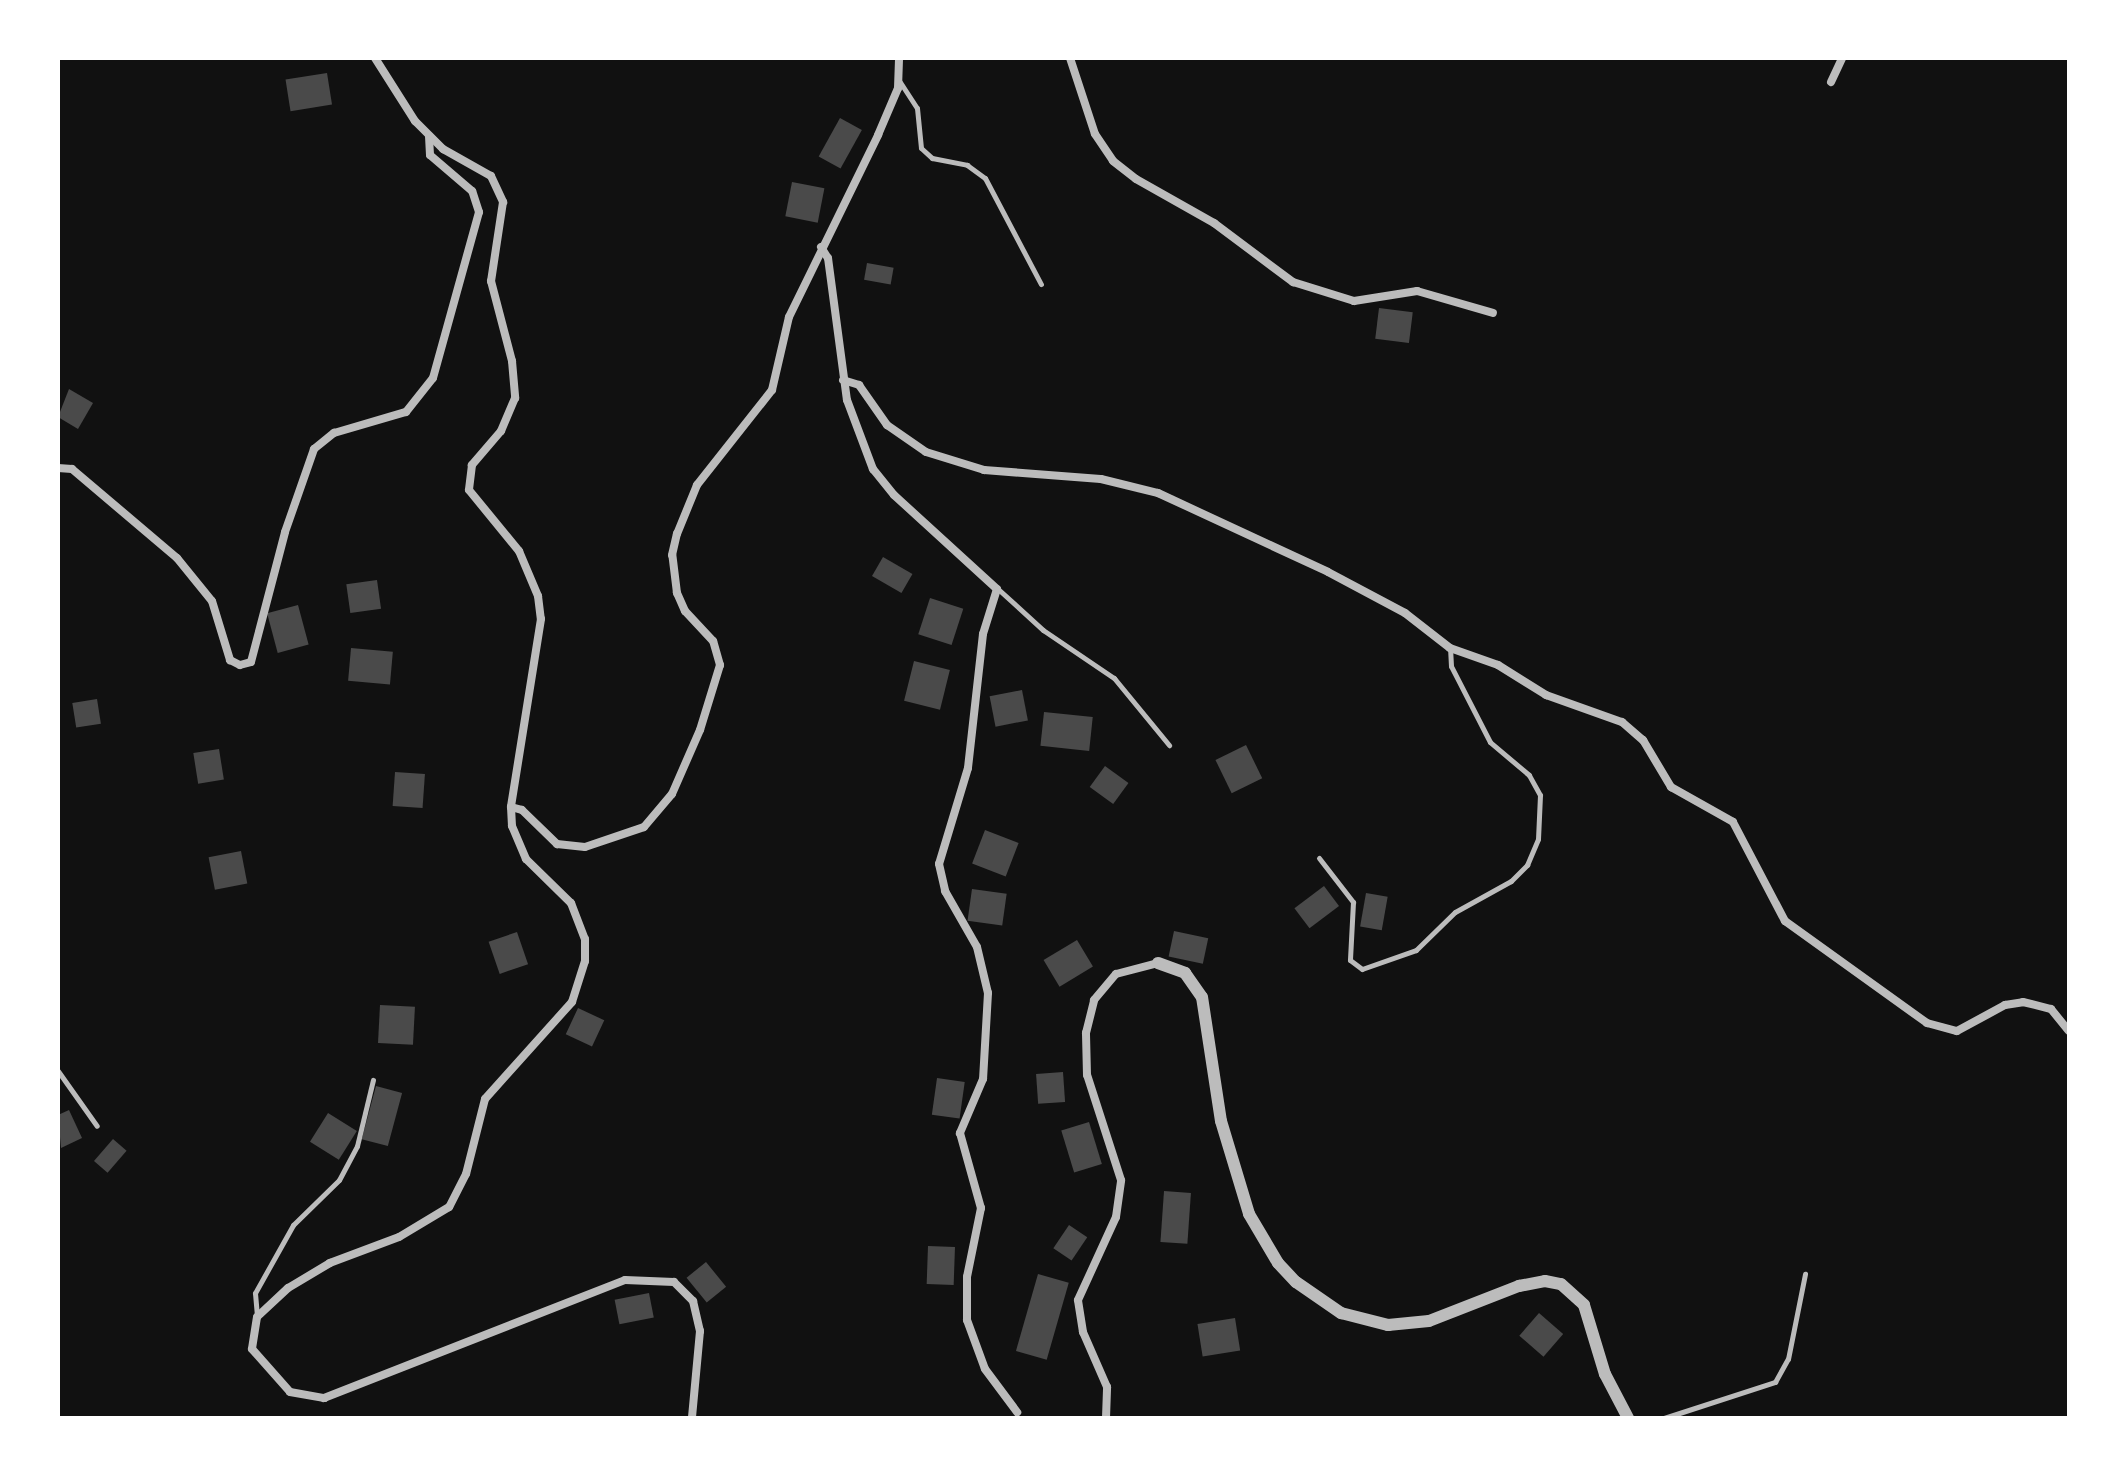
<!DOCTYPE html>
<style>
body{margin:0}
#map{position:relative;width:2127px;height:1476px;overflow:hidden;background:#111;font-family:Barlow,sans-serif}
div>[style]{position:absolute}
[style*='--x']{left:calc(var(--x)*1px);top:calc(var(--y)*1px);width:calc(var(--w)*1px);rotate:calc(var(--a)*1deg)}
.building>*{inset:0;background:#4a4a4a;transform-origin:0 0}
.service>*{height:5px;margin:-2.5px;padding:0 2.5px;transform-origin:2.5px;border-radius:2.5px;background:#bcbcbc}
.minor>*{height:8px;margin:-4px;padding:0 4px;transform-origin:4px;border-radius:4px;background:#bcbcbc}
.tertiary>*{height:12px;margin:-6px;padding:0 6px;transform-origin:6px;border-radius:6px;background:#bcbcbc}
span{translate:-50% -50%;white-space:nowrap;text-align:center;line-height:1.15;-webkit-text-stroke:6px #fff;paint-order:stroke}
.frame{position:absolute;inset:0;border:60px solid #fff;pointer-events:none}
</style>
<div id="map">
<div class="building">
<div style="left:327px;top:73px;width:32px;height:42px;rotate:81deg"></div>
<div style="left:840px;top:118px;width:25px;height:44px;rotate:29deg"></div>
<div style="left:792px;top:182px;width:33px;height:35px;rotate:11deg"></div>
<div style="left:867px;top:263px;width:27px;height:17px;rotate:10deg"></div>
<div style="left:1379px;top:308px;width:34px;height:31px;rotate:7deg"></div>
<div style="clip-path:polygon(69px 389px,93px 403px,78px 429px,58px 417px)"></div>
<div style="left:883px;top:557px;width:34px;height:22px;rotate:30deg"></div>
<div style="left:377px;top:580px;width:29px;height:31px;rotate:82deg"></div>
<div style="left:930px;top:598px;width:35px;height:38px;rotate:18deg"></div>
<div style="left:298px;top:605px;width:41px;height:32px;rotate:75deg"></div>
<div style="left:351px;top:648px;width:42px;height:33px;rotate:5deg"></div>
<div style="left:914px;top:661px;width:37px;height:41px;rotate:14deg"></div>
<div style="left:1022px;top:690px;width:31px;height:33px;rotate:79deg"></div>
<div style="left:97px;top:699px;width:25px;height:25px;rotate:81deg"></div>
<div style="left:1044px;top:712px;width:49px;height:34px;rotate:6deg"></div>
<div style="left:1246px;top:745px;width:37px;height:34px;rotate:64deg"></div>
<div style="left:219px;top:749px;width:31px;height:26px;rotate:81deg"></div>
<div style="left:1105px;top:766px;width:29px;height:26px;rotate:36deg"></div>
<div style="left:395px;top:772px;width:30px;height:34px;rotate:4deg"></div>
<div style="left:985px;top:830px;width:36px;height:36px;rotate:21deg"></div>
<div style="left:241px;top:851px;width:33px;height:33px;rotate:79deg"></div>
<div style="left:1324px;top:886px;width:25px;height:37px;rotate:53deg"></div>
<div style="left:972px;top:889px;width:35px;height:32px;rotate:8deg"></div>
<div style="left:1366px;top:893px;width:22px;height:34px;rotate:10deg"></div>
<div style="left:1174px;top:931px;width:35px;height:26px;rotate:12deg"></div>
<div style="left:517px;top:932px;width:34px;height:30px;rotate:71deg"></div>
<div style="left:1077px;top:940px;width:31px;height:39px;rotate:59deg"></div>
<div style="left:380px;top:1005px;width:35px;height:38px;rotate:3deg"></div>
<div style="left:578px;top:1008px;width:29px;height:29px;rotate:25deg"></div>
<div style="left:1063px;top:1072px;width:30px;height:27px;rotate:86deg"></div>
<div style="left:937px;top:1078px;width:28px;height:37px;rotate:8deg"></div>
<div style="left:376px;top:1086px;width:27px;height:55px;rotate:15deg"></div>
<div style="clip-path:polygon(69px 1110px,82px 1138px,61px 1148px,58px 1115px)"></div>
<div style="left:328px;top:1113px;width:34px;height:34px;rotate:32deg"></div>
<div style="left:1089px;top:1122px;width:44px;height:29px;rotate:73deg"></div>
<div style="left:113px;top:1139px;width:18px;height:29px;rotate:41deg"></div>
<div style="left:1164px;top:1191px;width:27px;height:51px;rotate:4deg"></div>
<div style="left:1069px;top:1225px;width:22px;height:28px;rotate:34deg"></div>
<div style="left:928px;top:1246px;width:27px;height:38px;rotate:2deg"></div>
<div style="left:706px;top:1262px;width:32px;height:25px;rotate:51deg"></div>
<div style="left:1038px;top:1274px;width:32px;height:80px;rotate:16deg"></div>
<div style="left:649px;top:1293px;width:25px;height:35px;rotate:79deg"></div>
<div style="left:1539px;top:1313px;width:32px;height:30px;rotate:41deg"></div>
<div style="left:1235px;top:1318px;width:33px;height:38px;rotate:81deg"></div>
</div>
<div class="service">
<div style="--x:900;--y:82;--w:31;--a:57"></div>
<div style="--x:917;--y:108;--w:40;--a:84.3"></div>
<div style="--x:921;--y:148;--w:15;--a:42"></div>
<div style="--x:932;--y:158;--w:36;--a:11"></div>
<div style="--x:967;--y:165;--w:22;--a:36"></div>
<div style="--x:985;--y:178;--w:120;--a:62.2"></div>
<div style="--x:998;--y:589;--w:61;--a:42.3"></div>
<div style="--x:1043;--y:630;--w:86;--a:34.1"></div>
<div style="--x:1114;--y:678;--w:87;--a:50.6"></div>
<div style="--x:1319;--y:858;--w:56;--a:52.3"></div>
<div style="--x:1353;--y:902;--w:58;--a:93"></div>
<div style="--x:1350;--y:960;--w:15;--a:37"></div>
<div style="--x:1362;--y:969;--w:57;--a:-19.4"></div>
<div style="--x:1416;--y:950;--w:54;--a:-44.3"></div>
<div style="--x:1455;--y:912;--w:64;--a:-29"></div>
<div style="--x:1511;--y:881;--w:23;--a:-45"></div>
<div style="--x:1527;--y:865;--w:28;--a:-67"></div>
<div style="--x:1538;--y:839;--w:44;--a:-87.4"></div>
<div style="--x:1540;--y:795;--w:23;--a:-119"></div>
<div style="--x:1529;--y:775;--w:51;--a:-139.8"></div>
<div style="--x:1490;--y:742;--w:85;--a:-117.2"></div>
<div style="--x:1451;--y:666;--w:17;--a:-93"></div>
<div style="--x:58;--y:1071;--w:67;--a:54.7"></div>
<div style="--x:257;--y:1316;--w:23;--a:-95"></div>
<div style="--x:255;--y:1293;--w:78;--a:-60.8"></div>
<div style="--x:293;--y:1225;--w:64;--a:-44.4"></div>
<div style="--x:339;--y:1180;--w:38;--a:-62"></div>
<div style="--x:357;--y:1146;--w:68;--a:-76.4"></div>
<div style="--x:1664;--y:1418;--w:117;--a:-18"></div>
<div style="--x:1775;--y:1382;--w:26;--a:-61"></div>
<div style="--x:1788;--y:1359;--w:87;--a:-78.7"></div>
</div>
<div class="minor">
<div style="--x:375;--y:58;--w:75;--a:57.6"></div>
<div style="--x:415;--y:121;--w:40;--a:45"></div>
<div style="--x:443;--y:149;--w:55;--a:29.4"></div>
<div style="--x:491;--y:176;--w:29;--a:65"></div>
<div style="--x:503;--y:202;--w:80;--a:98.6"></div>
<div style="--x:491;--y:281;--w:83;--a:75.3"></div>
<div style="--x:512;--y:361;--w:37;--a:85"></div>
<div style="--x:515;--y:398;--w:36;--a:113"></div>
<div style="--x:501;--y:431;--w:45;--a:130.5"></div>
<div style="--x:472;--y:465;--w:25;--a:97"></div>
<div style="--x:469;--y:490;--w:79;--a:50.7"></div>
<div style="--x:519;--y:551;--w:49;--a:67.1"></div>
<div style="--x:538;--y:596;--w:23;--a:83"></div>
<div style="--x:541;--y:619;--w:190;--a:99.1"></div>
<div style="--x:511;--y:807;--w:19;--a:87"></div>
<div style="--x:512;--y:826;--w:36;--a:67"></div>
<div style="--x:526;--y:859;--w:63;--a:44.4"></div>
<div style="--x:571;--y:903;--w:39;--a:69"></div>
<div style="--x:585;--y:939;--w:22;--a:90"></div>
<div style="--x:585;--y:961;--w:43;--a:107.6"></div>
<div style="--x:572;--y:1002;--w:130;--a:131.9"></div>
<div style="--x:485;--y:1099;--w:77;--a:104.2"></div>
<div style="--x:466;--y:1174;--w:37;--a:117"></div>
<div style="--x:449;--y:1207;--w:58;--a:149"></div>
<div style="--x:399;--y:1237;--w:74;--a:159.4"></div>
<div style="--x:330;--y:1263;--w:49;--a:149.2"></div>
<div style="--x:288;--y:1288;--w:42;--a:136.9"></div>
<div style="--x:257;--y:1317;--w:32;--a:99"></div>
<div style="--x:252;--y:1349;--w:57;--a:48.5"></div>
<div style="--x:290;--y:1392;--w:35;--a:10"></div>
<div style="--x:324;--y:1398;--w:323;--a:-21.4"></div>
<div style="--x:625;--y:1280;--w:49;--a:2.3"></div>
<div style="--x:674;--y:1282;--w:27;--a:45"></div>
<div style="--x:693;--y:1301;--w:31;--a:77"></div>
<div style="--x:700;--y:1331;--w:87;--a:95.3"></div>
<div style="--x:1070;--y:58;--w:80;--a:71.8"></div>
<div style="--x:1095;--y:134;--w:32;--a:56"></div>
<div style="--x:1113;--y:161;--w:29;--a:38"></div>
<div style="--x:1136;--y:179;--w:90;--a:29.4"></div>
<div style="--x:1214;--y:223;--w:99;--a:36.8"></div>
<div style="--x:1293;--y:282;--w:64;--a:17.3"></div>
<div style="--x:1354;--y:301;--w:64;--a:-9"></div>
<div style="--x:1417;--y:291;--w:79;--a:16.1"></div>
<div style="--x:1831;--y:82;--w:26;--a:-65"></div>
<div style="--x:821;--y:247;--w:13;--a:58"></div>
<div style="--x:828;--y:258;--w:143;--a:82.4"></div>
<div style="--x:847;--y:400;--w:74;--a:69.4"></div>
<div style="--x:873;--y:469;--w:33;--a:51"></div>
<div style="--x:894;--y:495;--w:139;--a:42.4"></div>
<div style="--x:997;--y:589;--w:47;--a:107.3"></div>
<div style="--x:983;--y:634;--w:135;--a:96.4"></div>
<div style="--x:968;--y:768;--w:100;--a:106.8"></div>
<div style="--x:939;--y:864;--w:28;--a:77"></div>
<div style="--x:945;--y:891;--w:64;--a:60.3"></div>
<div style="--x:977;--y:947;--w:47;--a:76.6"></div>
<div style="--x:988;--y:993;--w:86;--a:93.3"></div>
<div style="--x:983;--y:1079;--w:59;--a:113.1"></div>
<div style="--x:960;--y:1133;--w:78;--a:74.4"></div>
<div style="--x:981;--y:1208;--w:70;--a:101.5"></div>
<div style="--x:967;--y:1277;--w:43;--a:90"></div>
<div style="--x:967;--y:1320;--w:52;--a:69.8"></div>
<div style="--x:985;--y:1369;--w:54;--a:53.3"></div>
<div style="--x:843;--y:380;--w:17;--a:17"></div>
<div style="--x:859;--y:385;--w:49;--a:55"></div>
<div style="--x:887;--y:425;--w:47;--a:34.7"></div>
<div style="--x:926;--y:452;--w:61;--a:17.2"></div>
<div style="--x:984;--y:470;--w:117;--a:4.4"></div>
<div style="--x:1101;--y:479;--w:59;--a:13.8"></div>
<div style="--x:1158;--y:493;--w:187;--a:24.9"></div>
<div style="--x:1328;--y:572;--w:87;--a:28"></div>
<div style="--x:1405;--y:613;--w:57;--a:37.9"></div>
<div style="--x:1450;--y:648;--w:51;--a:19.5"></div>
<div style="--x:1498;--y:665;--w:57;--a:32"></div>
<div style="--x:1546;--y:695;--w:81;--a:19.6"></div>
<div style="--x:1622;--y:722;--w:28;--a:41"></div>
<div style="--x:1643;--y:740;--w:55;--a:59.2"></div>
<div style="--x:1671;--y:787;--w:71;--a:29.4"></div>
<div style="--x:1733;--y:822;--w:112;--a:62.3"></div>
<div style="--x:1785;--y:921;--w:175;--a:35.7"></div>
<div style="--x:1927;--y:1023;--w:31;--a:15"></div>
<div style="--x:1957;--y:1031;--w:55;--a:-28.4"></div>
<div style="--x:2005;--y:1005;--w:18;--a:-9"></div>
<div style="--x:2023;--y:1002;--w:29;--a:14"></div>
<div style="--x:2051;--y:1009;--w:28;--a:51"></div>
<div style="--x:58;--y:468;--w:14;--a:4"></div>
<div style="--x:72;--y:469;--w:138;--a:40.3"></div>
<div style="--x:177;--y:558;--w:55;--a:50.9"></div>
<div style="--x:212;--y:601;--w:62;--a:73"></div>
<div style="--x:230;--y:660;--w:11;--a:27"></div>
<div style="--x:240;--y:665;--w:11;--a:-15"></div>
<div style="--x:251;--y:662;--w:134;--a:-75.3"></div>
<div style="--x:285;--y:532;--w:88;--a:-70.7"></div>
<div style="--x:314;--y:449;--w:26;--a:-39"></div>
<div style="--x:334;--y:433;--w:75;--a:-16.3"></div>
<div style="--x:406;--y:412;--w:43;--a:-51.5"></div>
<div style="--x:433;--y:378;--w:172;--a:-74.5"></div>
<div style="--x:479;--y:212;--w:22;--a:-108"></div>
<div style="--x:472;--y:191;--w:55;--a:-139.4"></div>
<div style="--x:430;--y:155;--w:19;--a:-93"></div>
<div style="--x:511;--y:807;--w:11;--a:15"></div>
<div style="--x:522;--y:810;--w:49;--a:44.2"></div>
<div style="--x:557;--y:844;--w:28;--a:6"></div>
<div style="--x:585;--y:847;--w:62;--a:-18.7"></div>
<div style="--x:644;--y:827;--w:43;--a:-49.7"></div>
<div style="--x:672;--y:794;--w:70;--a:-66.4"></div>
<div style="--x:700;--y:730;--w:68;--a:-72.9"></div>
<div style="--x:720;--y:665;--w:25;--a:-106"></div>
<div style="--x:713;--y:641;--w:41;--a:-133"></div>
<div style="--x:685;--y:611;--w:20;--a:-114"></div>
<div style="--x:677;--y:593;--w:38;--a:-97"></div>
<div style="--x:672;--y:555;--w:22;--a:-77"></div>
<div style="--x:677;--y:534;--w:53;--a:-67.8"></div>
<div style="--x:697;--y:485;--w:121;--a:-51.7"></div>
<div style="--x:772;--y:390;--w:75;--a:-76.9"></div>
<div style="--x:789;--y:317;--w:203;--a:-63.9"></div>
<div style="--x:878;--y:135;--w:51;--a:-66.9"></div>
<div style="--x:898;--y:88;--w:30;--a:-88"></div>
<div style="--x:1106;--y:1418;--w:31;--a:-88"></div>
<div style="--x:1107;--y:1387;--w:60;--a:-113.6"></div>
<div style="--x:1083;--y:1332;--w:32;--a:-99"></div>
<div style="--x:1078;--y:1300;--w:91;--a:-65.4"></div>
<div style="--x:1116;--y:1217;--w:37;--a:-82"></div>
<div style="--x:1121;--y:1180;--w:110;--a:-107.9"></div>
<div style="--x:1087;--y:1075;--w:42;--a:-91.4"></div>
<div style="--x:1086;--y:1033;--w:34;--a:-76"></div>
<div style="--x:1094;--y:1000;--w:34;--a:-50"></div>
<div style="--x:1116;--y:974;--w:43;--a:-14.7"></div>
</div>
<div class="tertiary">
<div style="--x:1158;--y:963;--w:29;--a:20"></div>
<div style="--x:1185;--y:973;--w:29;--a:55"></div>
<div style="--x:1202;--y:997;--w:125;--a:81.3"></div>
<div style="--x:1221;--y:1121;--w:97;--a:73.2"></div>
<div style="--x:1249;--y:1214;--w:57;--a:59.4"></div>
<div style="--x:1278;--y:1263;--w:26;--a:47"></div>
<div style="--x:1296;--y:1282;--w:55;--a:34.6"></div>
<div style="--x:1341;--y:1313;--w:49;--a:14.3"></div>
<div style="--x:1388;--y:1325;--w:41;--a:-5.6"></div>
<div style="--x:1429;--y:1321;--w:97;--a:-21.3"></div>
<div style="--x:1519;--y:1286;--w:26;--a:-11"></div>
<div style="--x:1545;--y:1281;--w:16;--a:11"></div>
<div style="--x:1561;--y:1284;--w:31;--a:42"></div>
<div style="--x:1584;--y:1305;--w:72;--a:73.1"></div>
<div style="--x:1605;--y:1374;--w:50;--a:62.4"></div>
</div>
<div class="frame"></div>
</div>
